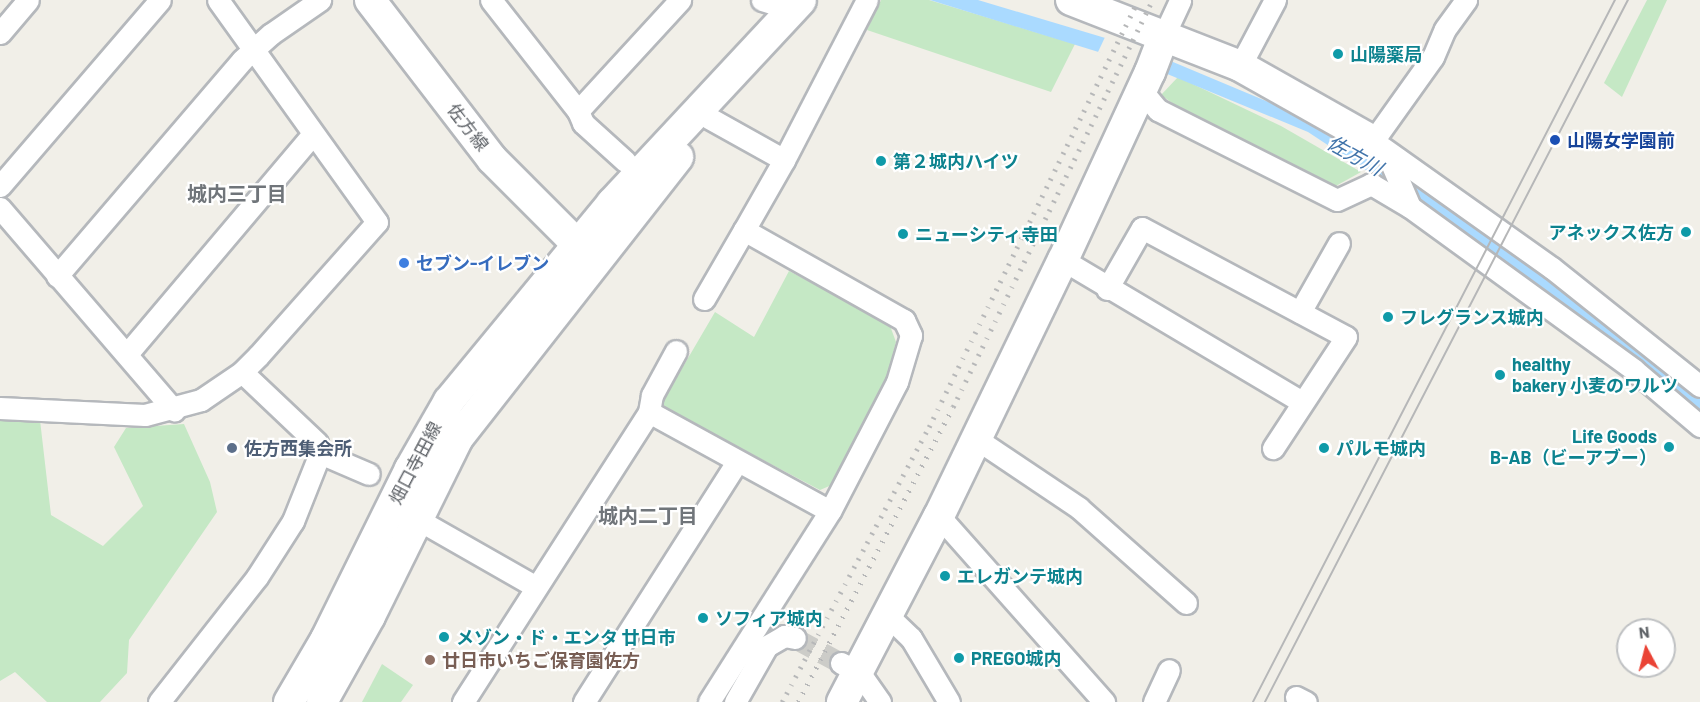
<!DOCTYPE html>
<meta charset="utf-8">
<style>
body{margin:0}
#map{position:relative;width:1700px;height:702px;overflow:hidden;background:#f1efe8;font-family:Barlow,"Noto Sans JP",sans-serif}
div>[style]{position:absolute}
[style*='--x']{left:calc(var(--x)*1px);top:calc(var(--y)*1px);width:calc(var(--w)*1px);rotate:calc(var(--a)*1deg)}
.green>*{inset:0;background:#c5e8c5}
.water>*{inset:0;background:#aadaff}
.pier>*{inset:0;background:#f1efe8}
.street-tunnel>*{height:21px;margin-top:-10.5px;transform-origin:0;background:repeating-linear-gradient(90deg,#ccccc8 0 21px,transparent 0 31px)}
.roads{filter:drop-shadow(2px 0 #b5b8bc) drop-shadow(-2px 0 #b5b8bc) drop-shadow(0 2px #b5b8bc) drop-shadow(0 -2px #b5b8bc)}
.street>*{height:21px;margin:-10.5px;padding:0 10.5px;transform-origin:10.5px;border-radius:10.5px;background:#fff}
.secondary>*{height:30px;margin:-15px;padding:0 15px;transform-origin:15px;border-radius:15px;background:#fff}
.tram>*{height:1.5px;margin:-0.75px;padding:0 0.75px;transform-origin:0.75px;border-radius:0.75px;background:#b6b7b8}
.rail>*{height:4.5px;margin-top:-2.25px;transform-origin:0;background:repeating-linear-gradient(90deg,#b6b7b8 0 1.5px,transparent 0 9.5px)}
.dots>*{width:16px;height:16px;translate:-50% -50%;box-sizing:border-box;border:3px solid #fff;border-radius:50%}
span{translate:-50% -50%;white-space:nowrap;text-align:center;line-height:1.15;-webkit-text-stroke:4.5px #fff;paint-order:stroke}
.culture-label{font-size:18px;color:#0d838f;font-weight:700}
.left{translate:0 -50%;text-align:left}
.right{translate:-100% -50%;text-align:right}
.street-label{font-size:18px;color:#5f6368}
.transit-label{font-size:18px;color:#164399;font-weight:700}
.shop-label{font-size:18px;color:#366cbe;font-weight:700}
.service-label{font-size:18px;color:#4e5e75;font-weight:700}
.education-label{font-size:18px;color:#785e54;font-weight:700}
.water-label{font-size:20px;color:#4174aa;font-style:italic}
.neighbourhood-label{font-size:20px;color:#70757a;font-weight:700}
.north{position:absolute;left:1616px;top:618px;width:60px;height:60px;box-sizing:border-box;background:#fff;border:2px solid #bfc1c3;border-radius:50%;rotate:353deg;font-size:16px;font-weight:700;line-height:24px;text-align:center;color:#5f6368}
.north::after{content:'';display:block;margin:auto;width:21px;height:27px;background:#ea4335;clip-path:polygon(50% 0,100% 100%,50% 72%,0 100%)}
</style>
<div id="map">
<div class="green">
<div style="clip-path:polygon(881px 0,929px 0,1075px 44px,1051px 92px,867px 30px)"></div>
<div style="clip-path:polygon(1647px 0,1667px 0,1622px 97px,1604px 83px)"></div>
<div style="clip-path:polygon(1178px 77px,1281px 126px,1361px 172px,1334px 187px,1179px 108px,1161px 95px)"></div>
<div style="clip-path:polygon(789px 271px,889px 323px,896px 342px,887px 376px,834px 484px,820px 490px,660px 406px,715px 312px,754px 337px)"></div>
<div style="clip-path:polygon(40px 420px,51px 515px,103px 546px,143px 506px,114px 447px,126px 428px,184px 424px,210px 482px,217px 512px,129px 640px,127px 673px,100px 702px,47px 702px,15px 672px,0 681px,0 421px)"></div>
<div style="clip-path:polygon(382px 664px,413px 685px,401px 702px,362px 702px)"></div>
</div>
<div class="water">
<div style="clip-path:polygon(930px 0,978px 0,1142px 49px,1311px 120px,1374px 154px,1544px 274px,1680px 382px,1700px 398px,1700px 416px,1511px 266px,1308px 132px,1160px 71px)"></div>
</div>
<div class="pier">
<div style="clip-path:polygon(1106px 35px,1144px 46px,1134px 66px,1098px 52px)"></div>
</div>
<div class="street-tunnel">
<div style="--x:795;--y:638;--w:52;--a:28.5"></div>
</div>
<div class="roads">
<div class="street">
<div style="--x:491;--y:0;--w:141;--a:51.9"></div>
<div style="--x:578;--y:111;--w:151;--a:-47.4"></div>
<div style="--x:762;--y:0;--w:31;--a:17"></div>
<div style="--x:0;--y:33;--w:43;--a:-49.7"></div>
<div style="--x:1164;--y:35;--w:38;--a:-65"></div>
<div style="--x:1240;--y:66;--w:75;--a:-62.1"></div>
<div style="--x:1142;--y:91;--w:25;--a:50"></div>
<div style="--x:1158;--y:110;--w:200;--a:26.7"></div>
<div style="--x:1337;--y:200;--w:38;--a:-25"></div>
<div style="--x:1371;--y:184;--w:45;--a:30.5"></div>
<div style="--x:578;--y:111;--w:13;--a:67"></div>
<div style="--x:583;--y:123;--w:57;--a:42.1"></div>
<div style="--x:709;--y:118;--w:86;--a:29.2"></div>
<div style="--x:784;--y:160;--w:81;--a:119.7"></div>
<div style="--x:744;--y:230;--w:184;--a:29.4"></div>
<div style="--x:904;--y:320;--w:17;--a:65"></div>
<div style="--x:911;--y:335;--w:49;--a:106.6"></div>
<div style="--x:897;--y:382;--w:145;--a:117.4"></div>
<div style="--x:1373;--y:141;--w:23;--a:47"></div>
<div style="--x:1389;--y:158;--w:53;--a:66.8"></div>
<div style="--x:1410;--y:207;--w:277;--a:36"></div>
<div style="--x:1634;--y:370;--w:87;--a:40.3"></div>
<div style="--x:1373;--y:141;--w:103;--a:-54.5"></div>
<div style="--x:1433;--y:57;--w:30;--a:-67"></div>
<div style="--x:1445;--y:29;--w:36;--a:-54"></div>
<div style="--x:1383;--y:148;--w:207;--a:35.4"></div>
<div style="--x:1552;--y:268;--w:189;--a:38.6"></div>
<div style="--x:784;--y:160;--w:180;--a:-62.6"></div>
<div style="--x:0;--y:186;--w:245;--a:-49.3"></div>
<div style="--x:0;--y:208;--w:267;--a:49.3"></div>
<div style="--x:1063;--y:260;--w:278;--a:30.7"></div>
<div style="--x:57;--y:276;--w:284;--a:-49.4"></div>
<div style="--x:242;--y:60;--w:39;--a:-42"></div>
<div style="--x:271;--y:34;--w:60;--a:-34.8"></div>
<div style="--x:1107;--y:289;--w:70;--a:-60.2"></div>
<div style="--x:1142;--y:228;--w:231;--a:28.1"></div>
<div style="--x:1346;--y:337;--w:133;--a:123.3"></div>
<div style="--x:704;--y:299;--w:80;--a:-59.9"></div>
<div style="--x:1300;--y:312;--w:79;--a:-60.5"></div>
<div style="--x:127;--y:354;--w:288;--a:-49.8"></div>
<div style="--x:0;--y:408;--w:145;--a:2.8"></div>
<div style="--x:145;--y:415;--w:58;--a:-15"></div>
<div style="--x:201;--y:400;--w:50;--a:-34.3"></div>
<div style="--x:242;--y:372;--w:23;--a:-45"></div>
<div style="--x:258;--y:356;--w:179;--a:-48.4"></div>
<div style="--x:377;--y:222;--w:273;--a:-125.6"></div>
<div style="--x:649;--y:412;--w:206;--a:28.7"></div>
<div style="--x:830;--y:511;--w:226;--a:122.4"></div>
<div style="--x:975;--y:438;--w:125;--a:33.9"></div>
<div style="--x:1079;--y:508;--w:143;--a:41.6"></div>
<div style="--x:320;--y:453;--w:53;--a:23.2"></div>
<div style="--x:939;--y:516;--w:249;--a:48.4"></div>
<div style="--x:417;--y:519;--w:137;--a:29.7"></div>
<div style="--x:887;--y:615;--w:33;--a:44"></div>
<div style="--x:911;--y:638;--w:74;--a:59.3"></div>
<div style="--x:841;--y:663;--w:20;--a:27"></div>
<div style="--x:859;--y:672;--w:37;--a:55"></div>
<div style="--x:1296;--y:697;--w:11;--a:27"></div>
<div style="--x:159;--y:702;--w:159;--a:-51.9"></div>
<div style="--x:257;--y:577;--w:67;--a:-57.3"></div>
<div style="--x:293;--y:521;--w:73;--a:-68.3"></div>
<div style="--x:320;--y:453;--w:10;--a:-107"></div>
<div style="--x:317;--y:443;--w:103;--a:-136.6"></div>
<div style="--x:463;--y:702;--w:345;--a:-57.3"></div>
<div style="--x:649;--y:412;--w:17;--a:-80"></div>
<div style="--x:652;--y:395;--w:50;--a:-61.4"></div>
<div style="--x:584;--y:702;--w:285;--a:-57.5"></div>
<div style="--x:735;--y:702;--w:64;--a:-60.3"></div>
<div style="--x:767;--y:646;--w:20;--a:-30"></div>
<div style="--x:784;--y:636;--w:11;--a:10"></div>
<div style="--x:1154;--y:702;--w:35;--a:-65"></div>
</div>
<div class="secondary">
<div style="--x:370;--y:0;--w:200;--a:52.5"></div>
<div style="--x:492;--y:159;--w:141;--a:45"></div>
<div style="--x:1071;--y:0;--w:181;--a:21.3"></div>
<div style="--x:1240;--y:66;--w:153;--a:29.4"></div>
<div style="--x:289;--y:702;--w:73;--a:-59.6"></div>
<div style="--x:326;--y:639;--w:190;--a:-63.7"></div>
<div style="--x:410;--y:469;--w:78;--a:-60.2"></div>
<div style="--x:449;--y:401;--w:256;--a:-50.5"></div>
<div style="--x:612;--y:203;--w:277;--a:-47"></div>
<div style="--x:322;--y:702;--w:98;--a:-60.8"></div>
<div style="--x:370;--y:616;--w:199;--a:-63.7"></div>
<div style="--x:458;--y:438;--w:357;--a:-51.9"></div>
<div style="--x:842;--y:702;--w:210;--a:-62.5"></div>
<div style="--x:939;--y:516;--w:284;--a:-64.2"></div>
<div style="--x:1063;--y:260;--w:207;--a:-65.2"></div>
<div style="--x:1150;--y:72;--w:40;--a:-69"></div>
</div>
</div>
<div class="tram">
<div style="--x:1253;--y:702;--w:790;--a:-62.72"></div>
<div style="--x:1265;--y:702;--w:790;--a:-62.66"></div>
</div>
<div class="rail">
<div style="--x:782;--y:702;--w:312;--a:-61.9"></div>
<div style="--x:929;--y:427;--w:475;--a:-63.9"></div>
<div style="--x:798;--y:702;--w:333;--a:-62.3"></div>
<div style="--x:953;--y:407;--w:453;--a:-63.9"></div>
</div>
<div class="dots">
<div style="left:1338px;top:54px;background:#0f9aa8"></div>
<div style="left:1555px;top:140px;background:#1a4fb4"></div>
<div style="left:881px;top:161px;background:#0f9aa8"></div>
<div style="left:1686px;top:232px;background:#0f9aa8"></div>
<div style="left:903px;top:234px;background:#0f9aa8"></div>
<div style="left:404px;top:263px;background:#3f7fe0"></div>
<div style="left:1388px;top:317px;background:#0f9aa8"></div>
<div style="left:1500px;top:375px;background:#0f9aa8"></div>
<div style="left:1669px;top:447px;background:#0f9aa8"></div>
<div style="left:232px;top:448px;background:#5c6f8a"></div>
<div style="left:1324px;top:448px;background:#0f9aa8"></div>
<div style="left:945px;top:576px;background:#0f9aa8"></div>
<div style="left:703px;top:618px;background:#0f9aa8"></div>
<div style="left:444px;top:637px;background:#0f9aa8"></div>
<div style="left:959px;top:658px;background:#0f9aa8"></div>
<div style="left:430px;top:660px;background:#8d6e63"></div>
</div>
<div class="culture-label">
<span class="left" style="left:1350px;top:54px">山陽薬局</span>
<span class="left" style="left:893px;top:161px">第２城内ハイツ</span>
<span class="right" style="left:1674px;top:232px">アネックス佐方</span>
<span class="left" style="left:915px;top:234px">ニューシティ寺田</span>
<span class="left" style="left:1400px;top:317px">フレグランス城内</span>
<span class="left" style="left:1512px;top:375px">healthy<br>bakery 小麦のワルツ</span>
<span class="right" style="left:1657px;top:447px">Life Goods<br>B-AB（ビーアブー）</span>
<span class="left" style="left:1336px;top:448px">パルモ城内</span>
<span class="left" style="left:957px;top:576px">エレガンテ城内</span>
<span class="left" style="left:715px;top:618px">ソフィア城内</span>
<span class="left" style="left:456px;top:637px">メゾン・ド・エンタ 廿日市</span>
<span class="left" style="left:971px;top:658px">PREGO城内</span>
</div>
<div class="street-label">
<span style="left:468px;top:127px;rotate:52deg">佐方線</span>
<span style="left:415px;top:463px;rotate:-62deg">畑口寺田線</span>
</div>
<div class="transit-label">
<span class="left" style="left:1567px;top:140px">山陽女学園前</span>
</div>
<div class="shop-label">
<span class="left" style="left:416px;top:263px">セブン-イレブン</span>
</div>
<div class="service-label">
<span class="left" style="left:244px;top:448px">佐方西集会所</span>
</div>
<div class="education-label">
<span class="left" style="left:442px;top:660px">廿日市いちご保育園佐方</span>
</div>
<div class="water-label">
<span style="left:1355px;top:155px;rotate:29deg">佐方川</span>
</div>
<div class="neighbourhood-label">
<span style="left:237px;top:193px">城内三丁目</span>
<span style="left:648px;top:515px">城内二丁目</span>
</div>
<div class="north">N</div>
</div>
